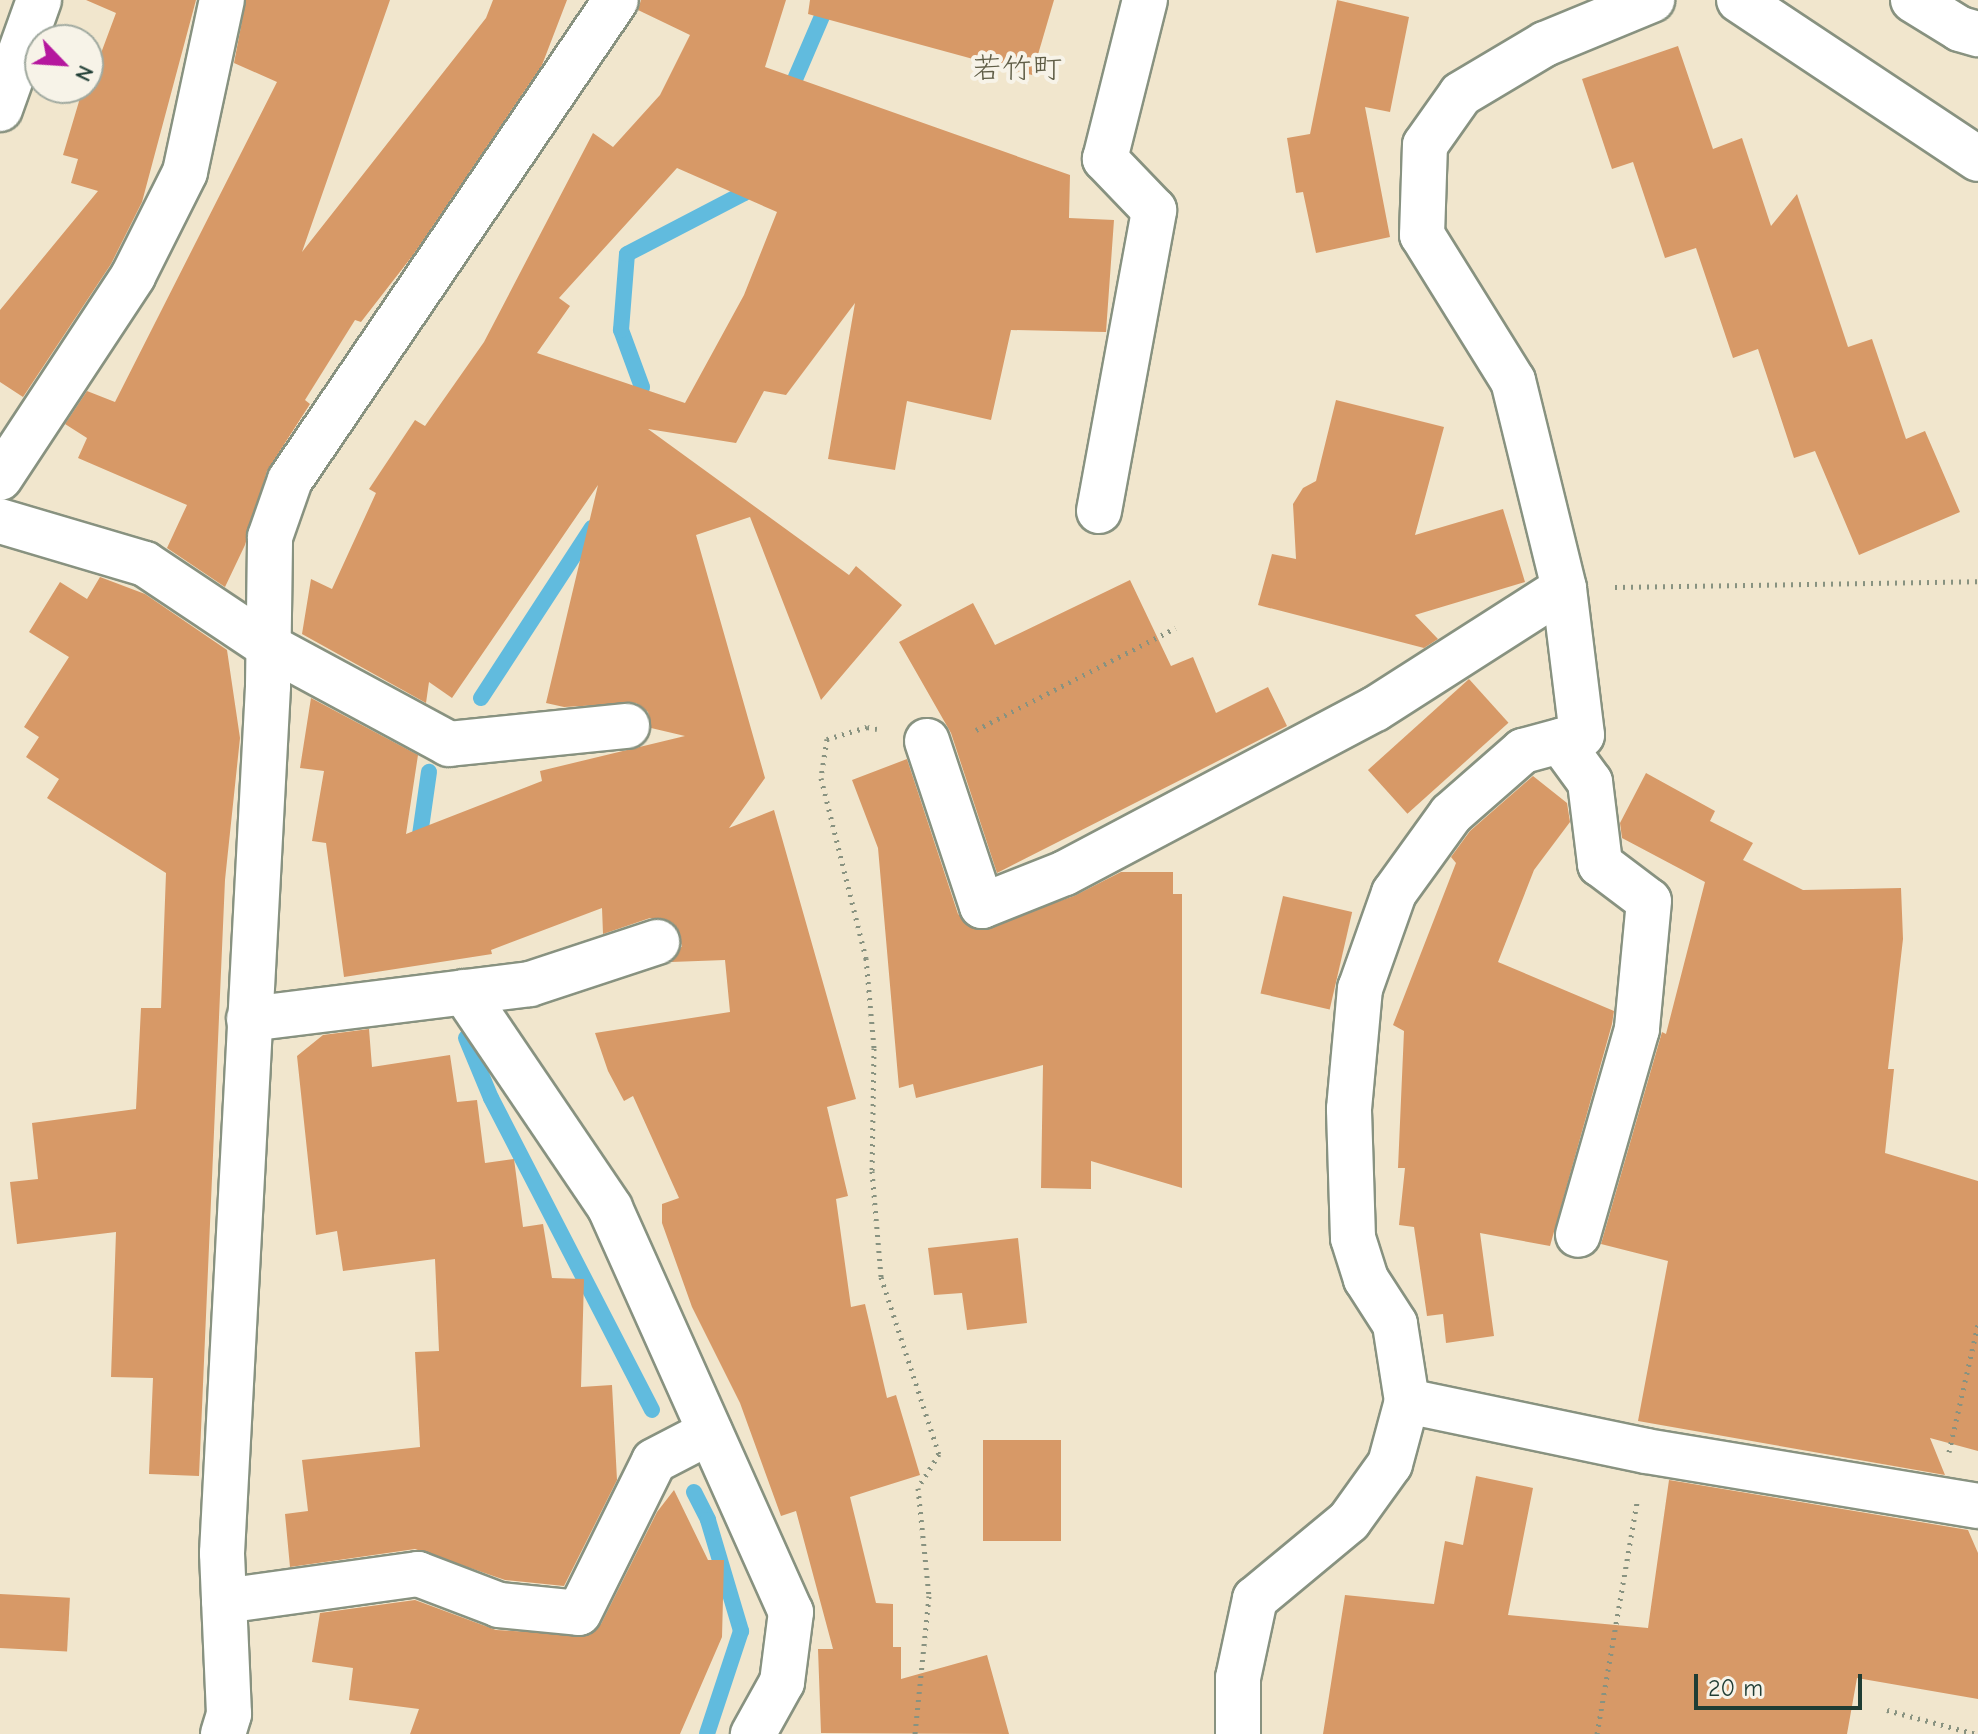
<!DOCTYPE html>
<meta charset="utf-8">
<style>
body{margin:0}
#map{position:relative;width:1978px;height:1734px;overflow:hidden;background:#f1e6cd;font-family:"Comic Neue","Klee One",sans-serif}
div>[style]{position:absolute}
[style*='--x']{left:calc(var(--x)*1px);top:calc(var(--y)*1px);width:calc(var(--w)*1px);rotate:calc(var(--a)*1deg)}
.stream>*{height:16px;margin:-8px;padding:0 8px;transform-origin:8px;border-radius:8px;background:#61bbde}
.building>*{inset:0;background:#d79967;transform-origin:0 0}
.path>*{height:5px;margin-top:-2.5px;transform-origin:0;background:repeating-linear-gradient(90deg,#889280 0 2px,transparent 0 8px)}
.roads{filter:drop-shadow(2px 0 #889280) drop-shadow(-2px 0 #889280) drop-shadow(0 2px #889280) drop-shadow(0 -2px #889280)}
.minor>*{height:44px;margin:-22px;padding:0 22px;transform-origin:22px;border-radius:22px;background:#fff}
span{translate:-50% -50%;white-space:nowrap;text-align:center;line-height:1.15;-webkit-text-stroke:8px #f7f3e8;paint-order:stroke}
.quarter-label{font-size:30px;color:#5f5d46}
.north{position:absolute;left:24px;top:24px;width:80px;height:80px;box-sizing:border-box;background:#f7f3e8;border:2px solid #a1aaa0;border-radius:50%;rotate:115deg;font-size:22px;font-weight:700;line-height:32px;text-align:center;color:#1f3d34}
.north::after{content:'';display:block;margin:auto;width:28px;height:36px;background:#b5179e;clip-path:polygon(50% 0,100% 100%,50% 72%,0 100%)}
.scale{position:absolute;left:1694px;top:1674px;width:168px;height:36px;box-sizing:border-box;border:4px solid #1f3d34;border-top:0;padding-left:10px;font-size:24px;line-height:28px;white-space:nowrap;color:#1f3d34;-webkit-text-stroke:6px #f7f3e8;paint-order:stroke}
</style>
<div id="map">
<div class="stream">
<div style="--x:787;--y:98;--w:107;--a:-66.8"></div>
<div style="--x:634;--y:408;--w:22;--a:-69"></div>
<div style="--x:642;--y:387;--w:61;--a:-110.2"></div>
<div style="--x:621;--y:330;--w:76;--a:-85.5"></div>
<div style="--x:627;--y:254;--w:132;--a:-27.5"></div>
<div style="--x:744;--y:193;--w:13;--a:-67"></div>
<div style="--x:481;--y:698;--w:203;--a:-56.9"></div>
<div style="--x:418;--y:849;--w:78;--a:-81.9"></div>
<div style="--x:466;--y:1038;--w:65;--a:67.4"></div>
<div style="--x:491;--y:1098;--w:351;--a:62.7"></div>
<div style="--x:694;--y:1492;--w:31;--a:63"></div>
<div style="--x:708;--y:1520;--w:116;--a:73.4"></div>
<div style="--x:741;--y:1631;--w:108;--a:108.3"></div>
</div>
<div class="building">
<div style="clip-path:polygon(86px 0,196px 0,142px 202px,111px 264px,23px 397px,0 382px,0 310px,98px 191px,71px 183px,78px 159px,63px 155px,83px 88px,88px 88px,116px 13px)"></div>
<div style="clip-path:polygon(246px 0,390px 0,302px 252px,486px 18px,493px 0,567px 0,542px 65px,413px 255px,361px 322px,355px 320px,305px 400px,310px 404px,267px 471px,245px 545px,225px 587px,167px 548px,187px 505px,78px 458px,87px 438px,65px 424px,87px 391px,115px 402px,277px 82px,234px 63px)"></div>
<div style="clip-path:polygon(evenodd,641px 0,786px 0,765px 67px,1070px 175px,1069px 218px,1114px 220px,1106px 332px,1011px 330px,991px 420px,907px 401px,895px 470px,828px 459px,855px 303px,786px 395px,764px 391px,736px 443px,648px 429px,849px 575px,856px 566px,902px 605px,821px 700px,750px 517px,696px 535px,765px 778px,729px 828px,774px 810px,856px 1099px,827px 1107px,848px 1196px,836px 1199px,851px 1307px,865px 1304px,887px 1398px,896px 1395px,920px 1475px,850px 1497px,876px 1603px,893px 1604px,893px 1647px,901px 1647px,901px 1679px,987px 1655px,1009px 1734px,821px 1733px,818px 1649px,833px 1649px,796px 1511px,781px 1516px,740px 1403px,692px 1307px,662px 1223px,662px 1204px,679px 1198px,633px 1096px,624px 1101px,608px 1071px,595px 1033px,730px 1012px,725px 960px,671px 962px,682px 946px,673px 923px,650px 918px,603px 934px,602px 908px,491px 950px,492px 954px,344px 977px,326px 843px,312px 841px,324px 771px,300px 768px,311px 698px,418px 755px,406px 834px,542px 781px,540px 771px,685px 736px,651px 728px,648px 712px,636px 703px,564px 707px,546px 703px,598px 485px,452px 698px,429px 682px,426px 703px,302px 634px,311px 579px,332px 589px,376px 493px,369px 489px,415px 420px,425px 426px,484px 342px,593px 133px,613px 147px,660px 95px,690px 35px,638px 10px,641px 0,677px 168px,777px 212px,744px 295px,685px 403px,537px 353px,570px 306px,559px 298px,677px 168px)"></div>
<div style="clip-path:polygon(810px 0,1054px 0,1032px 75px,808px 14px)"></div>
<div style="clip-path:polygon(1337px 0,1409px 17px,1390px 112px,1365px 107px,1390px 237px,1316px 253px,1303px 192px,1296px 193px,1287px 138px,1310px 134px)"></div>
<div style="clip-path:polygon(1678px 46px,1713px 149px,1742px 138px,1771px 226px,1797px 194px,1848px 347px,1872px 339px,1906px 439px,1925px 431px,1960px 512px,1859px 555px,1815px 451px,1794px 458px,1758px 349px,1733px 358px,1696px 248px,1665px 258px,1633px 162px,1612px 169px,1582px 79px)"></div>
<div style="clip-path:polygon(1336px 400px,1444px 427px,1415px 535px,1503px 509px,1525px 582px,1415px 615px,1438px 639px,1424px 648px,1258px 605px,1272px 554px,1296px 559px,1293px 504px,1303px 488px,1316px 481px)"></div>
<div style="clip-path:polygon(100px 577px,145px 594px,227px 650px,240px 738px,225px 880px,199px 1476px,149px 1474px,153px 1378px,111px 1377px,116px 1232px,17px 1244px,10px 1182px,38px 1179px,32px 1123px,136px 1109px,141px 1008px,161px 1008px,166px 873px,47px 798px,59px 779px,26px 757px,39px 737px,24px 727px,69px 657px,29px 632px,60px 582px,87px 599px)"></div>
<div style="clip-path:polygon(1130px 580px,1171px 666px,1193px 657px,1216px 713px,1268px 687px,1287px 726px,997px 873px,951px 733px,899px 642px,973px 603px,995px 645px)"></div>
<div style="left:1469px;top:679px;width:59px;height:136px;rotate:48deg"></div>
<div style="clip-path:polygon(907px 759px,958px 914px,977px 930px,1074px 896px,1121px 872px,1173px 872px,1173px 894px,1182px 894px,1182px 1188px,1091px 1161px,1091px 1189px,1041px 1188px,1043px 1065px,916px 1098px,913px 1084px,899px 1088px,878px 848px,852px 780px)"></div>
<div style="clip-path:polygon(1646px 773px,1715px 811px,1710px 821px,1753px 843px,1743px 860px,1803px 890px,1901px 888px,1903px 939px,1888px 1069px,1894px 1069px,1885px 1153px,1978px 1181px,1978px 1451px,1930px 1438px,1945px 1475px,1638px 1421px,1668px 1261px,1601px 1244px,1662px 1032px,1666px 1034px,1705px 882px,1622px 838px,1620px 823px)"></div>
<div style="clip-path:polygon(1533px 776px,1567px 803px,1570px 822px,1534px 870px,1498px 962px,1614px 1011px,1612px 1024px,1550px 1246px,1480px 1233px,1494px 1336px,1446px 1343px,1443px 1314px,1427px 1316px,1414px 1227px,1399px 1225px,1405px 1168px,1398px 1168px,1404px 1031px,1393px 1025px,1456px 863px,1451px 857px,1470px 831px)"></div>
<div style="left:1283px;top:896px;width:71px;height:100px;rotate:13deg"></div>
<div style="clip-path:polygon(369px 1029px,372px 1067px,450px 1055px,457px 1102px,477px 1100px,485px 1163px,514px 1159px,523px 1227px,543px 1224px,552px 1278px,584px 1279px,581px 1387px,612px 1385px,617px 1480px,564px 1586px,505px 1580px,415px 1549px,290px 1567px,285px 1514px,308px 1511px,302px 1460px,420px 1447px,415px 1352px,439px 1351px,435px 1259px,343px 1271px,337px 1231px,316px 1235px,297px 1056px,323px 1035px)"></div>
<div style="clip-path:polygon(1018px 1238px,1027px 1323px,967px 1330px,962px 1293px,934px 1295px,928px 1248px)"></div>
<div style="left:983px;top:1440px;width:78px;height:101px"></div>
<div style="clip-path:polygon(1476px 1476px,1533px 1488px,1508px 1615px,1648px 1628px,1669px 1480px,1968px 1530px,1978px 1553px,1978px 1699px,1857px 1678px,1847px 1734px,1323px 1734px,1345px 1595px,1434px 1604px,1445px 1541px,1463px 1545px)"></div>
<div style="clip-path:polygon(674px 1490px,708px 1560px,724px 1560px,722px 1637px,680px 1734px,410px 1734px,419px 1709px,349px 1700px,353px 1668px,312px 1662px,320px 1613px,415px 1600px,496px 1630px,590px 1635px,601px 1624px,657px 1512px)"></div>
<div style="left:0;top:1594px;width:70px;height:54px;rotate:3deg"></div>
</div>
<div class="path">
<div style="--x:1615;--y:587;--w:363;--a:-0.9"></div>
<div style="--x:877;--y:729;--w:10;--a:-169"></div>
<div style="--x:867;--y:727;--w:42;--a:163.3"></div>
<div style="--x:827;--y:739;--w:39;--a:99"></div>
<div style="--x:821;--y:778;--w:186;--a:76"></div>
<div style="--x:866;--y:958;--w:90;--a:84.9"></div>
<div style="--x:874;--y:1048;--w:123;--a:90.9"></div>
<div style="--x:872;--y:1171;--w:106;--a:85.1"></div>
<div style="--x:881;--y:1277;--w:186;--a:71.9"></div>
<div style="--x:939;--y:1454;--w:40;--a:122"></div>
<div style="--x:918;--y:1488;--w:109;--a:84.2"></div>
<div style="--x:929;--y:1596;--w:139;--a:95.8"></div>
<div style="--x:976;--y:730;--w:224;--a:-27.1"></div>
<div style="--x:1949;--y:1452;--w:131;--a:-77.2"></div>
<div style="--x:1887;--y:1710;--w:92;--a:15.1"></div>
<div style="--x:1597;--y:1734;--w:235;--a:-80.2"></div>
</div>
<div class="roads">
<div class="minor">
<div style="--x:1739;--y:0;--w:287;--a:33.6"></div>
<div style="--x:1913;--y:0;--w:55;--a:31.7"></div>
<div style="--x:1960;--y:29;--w:19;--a:16"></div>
<div style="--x:0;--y:109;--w:116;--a:-70.3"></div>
<div style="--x:0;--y:478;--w:242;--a:-56.6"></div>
<div style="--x:133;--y:276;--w:116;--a:-63.4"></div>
<div style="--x:185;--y:172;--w:176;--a:-77.9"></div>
<div style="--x:1099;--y:511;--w:306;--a:-79.6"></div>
<div style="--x:1154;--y:210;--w:71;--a:-133.9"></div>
<div style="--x:1105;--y:159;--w:164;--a:-75.9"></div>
<div style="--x:0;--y:521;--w:151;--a:16.5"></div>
<div style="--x:145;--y:564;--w:148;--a:33.7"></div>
<div style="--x:268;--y:646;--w:206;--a:28.4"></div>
<div style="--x:449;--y:744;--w:179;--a:-5.8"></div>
<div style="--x:927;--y:741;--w:174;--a:71.6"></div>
<div style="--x:982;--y:906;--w:89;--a:-21.7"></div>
<div style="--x:1065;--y:873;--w:351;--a:-27.9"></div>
<div style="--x:1375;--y:709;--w:224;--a:-32.6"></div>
<div style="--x:1560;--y:741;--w:51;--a:53.8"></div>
<div style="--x:1590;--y:782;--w:83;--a:83"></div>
<div style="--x:1600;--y:864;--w:61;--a:37.1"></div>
<div style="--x:1649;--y:901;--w:129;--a:95.4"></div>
<div style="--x:1637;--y:1029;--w:214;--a:106"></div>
<div style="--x:464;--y:992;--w:261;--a:55.9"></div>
<div style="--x:610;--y:1208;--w:443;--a:65.9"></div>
<div style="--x:791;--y:1612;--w:71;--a:97.3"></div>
<div style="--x:782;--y:1682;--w:60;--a:119.1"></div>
<div style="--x:249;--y:1019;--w:283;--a:-7.1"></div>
<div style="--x:530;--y:984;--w:134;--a:-18.3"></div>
<div style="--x:1407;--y:1401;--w:244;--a:11.8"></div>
<div style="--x:1646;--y:1451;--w:337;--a:9.4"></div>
<div style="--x:224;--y:1601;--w:196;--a:-7.9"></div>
<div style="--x:418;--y:1574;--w:87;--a:20.9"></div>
<div style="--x:499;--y:1605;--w:80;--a:5.7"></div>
<div style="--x:579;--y:1613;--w:169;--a:-63.7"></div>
<div style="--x:654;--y:1461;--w:63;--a:-27.4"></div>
<div style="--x:223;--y:1734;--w:21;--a:-73"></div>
<div style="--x:229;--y:1714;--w:161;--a:-92.5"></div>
<div style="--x:222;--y:1553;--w:868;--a:-86.96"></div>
<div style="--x:268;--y:686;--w:149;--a:-89.2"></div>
<div style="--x:270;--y:537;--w:60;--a:-70.7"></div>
<div style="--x:290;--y:480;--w:580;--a:-55.82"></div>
<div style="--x:1238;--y:1734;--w:56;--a:-90"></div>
<div style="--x:1238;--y:1678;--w:81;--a:-77.9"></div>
<div style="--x:1255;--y:1599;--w:122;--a:-39.7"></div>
<div style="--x:1349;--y:1521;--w:70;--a:-54.3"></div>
<div style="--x:1390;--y:1464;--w:65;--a:-74.9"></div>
<div style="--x:1407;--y:1401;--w:78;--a:-98.9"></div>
<div style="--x:1395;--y:1324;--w:54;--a:-122.8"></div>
<div style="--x:1366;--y:1279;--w:43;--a:-107.6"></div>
<div style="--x:1353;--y:1238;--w:129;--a:-91.8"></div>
<div style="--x:1349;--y:1109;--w:121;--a:-84.8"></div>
<div style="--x:1360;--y:989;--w:102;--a:-70.5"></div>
<div style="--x:1394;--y:893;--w:97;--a:-54.2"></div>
<div style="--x:1451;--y:814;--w:96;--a:-41.2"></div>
<div style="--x:1523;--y:751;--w:61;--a:-15.2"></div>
<div style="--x:1582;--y:735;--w:148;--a:-97"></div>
<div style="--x:1564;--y:588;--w:213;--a:-103.8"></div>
<div style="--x:1513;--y:381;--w:172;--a:-121.9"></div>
<div style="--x:1422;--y:235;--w:90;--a:-88.1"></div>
<div style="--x:1425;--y:145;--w:62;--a:-54.8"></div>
<div style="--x:1461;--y:94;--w:98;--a:-30.8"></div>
<div style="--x:1545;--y:44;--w:116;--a:-22.4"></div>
</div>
</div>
<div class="quarter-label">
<span style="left:1017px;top:69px">若竹町</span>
</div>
<div class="north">N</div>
<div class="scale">20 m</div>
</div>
